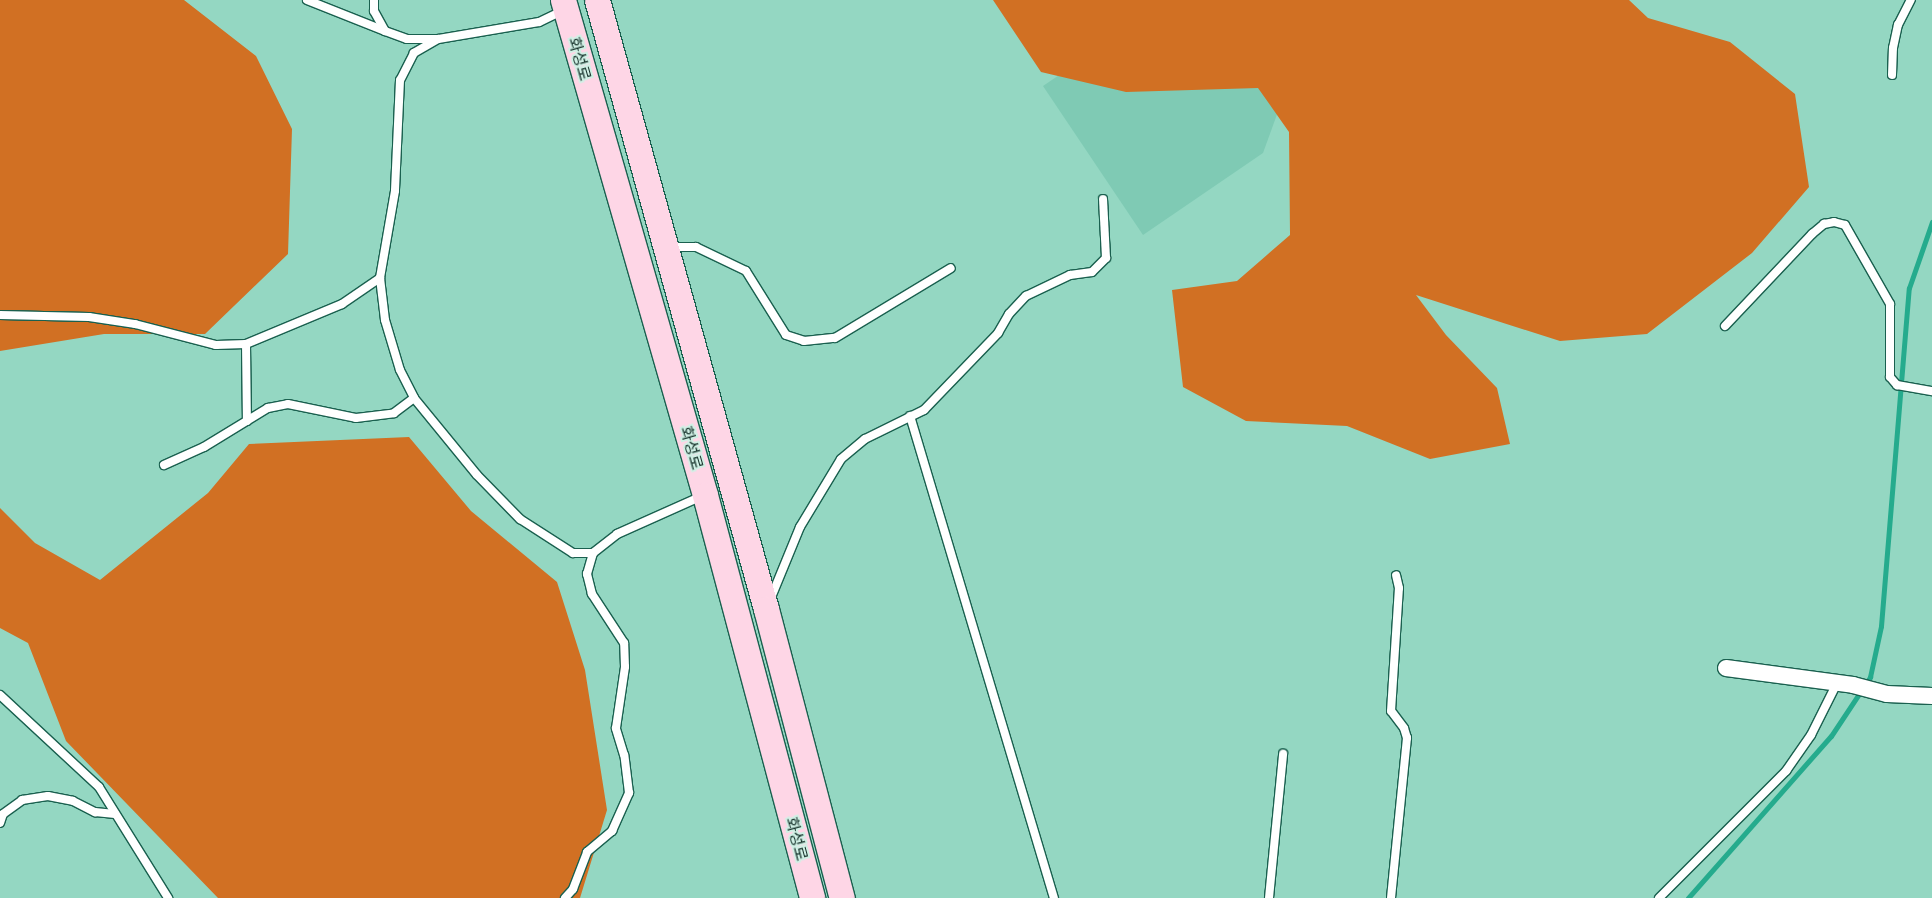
<!DOCTYPE html>
<meta charset="utf-8">
<style>
body{margin:0}
#map{position:relative;width:1932px;height:898px;overflow:hidden;background:#94d7c2;font-family:Montserrat,"Noto Sans KR",sans-serif}
div>[style]{position:absolute}
[style*='--x']{left:calc(var(--x)*1px);top:calc(var(--y)*1px);width:calc(var(--w)*1px);rotate:calc(var(--a)*1deg)}
.built>*{inset:0;background:#7fcab4}
.forest>*{inset:0;background:#d17023}
.stream>*{height:5px;margin:-2.5px;padding:0 2.5px;transform-origin:2.5px;border-radius:2.5px;background:#25ab8d}
.roads{filter:drop-shadow(1px 0 #1a604f) drop-shadow(-1px 0 #1a604f) drop-shadow(0 1px #1a604f) drop-shadow(0 -1px #1a604f)}
.service>*{height:8px;margin:-4px;padding:0 4px;transform-origin:4px;border-radius:4px;background:#fff}
.minor>*{height:16px;margin:-8px;padding:0 8px;transform-origin:8px;border-radius:8px;background:#fff}
.primary>*{height:25px;margin:-12.5px;padding:0 12.5px;transform-origin:12.5px;border-radius:12.5px;background:#fed6e6}
span{translate:-50% -50%;white-space:nowrap;text-align:center;line-height:1.15;-webkit-text-stroke:4px #d0f0e5;paint-order:stroke}
.street-label{font-size:16px;color:#132e27}
</style>
<div id="map">
<div class="built">
<div style="clip-path:polygon(1170px 0,1309px 26px,1263px 153px,1143px 235px,1043px 86px)"></div>
</div>
<div class="forest">
<div style="clip-path:polygon(0 0,184px 0,256px 56px,292px 129px,288px 254px,205px 334px,104px 334px,0 351px)"></div>
<div style="clip-path:polygon(993px 0,1629px 0,1648px 18px,1730px 42px,1795px 94px,1809px 187px,1752px 253px,1647px 334px,1560px 341px,1416px 295px,1446px 335px,1497px 388px,1510px 444px,1430px 459px,1347px 426px,1246px 421px,1183px 387px,1172px 290px,1237px 281px,1290px 235px,1289px 132px,1258px 88px,1126px 92px,1041px 72px)"></div>
<div style="clip-path:polygon(409px 437px,471px 511px,557px 582px,585px 670px,607px 810px,580px 898px,218px 898px,66px 741px,28px 643px,0 628px,0 508px,35px 543px,100px 580px,208px 493px,249px 444px)"></div>
</div>
<div class="stream">
<div style="--x:1688;--y:898;--w:216;--a:-48.6"></div>
<div style="--x:1831;--y:736;--w:71;--a:-56.5"></div>
<div style="--x:1870;--y:677;--w:52;--a:-77.8"></div>
<div style="--x:1881;--y:626;--w:339;--a:-85.3"></div>
<div style="--x:1909;--y:288;--w:70;--a:-70.8"></div>
</div>
<div class="roads">
<div class="service">
<div style="--x:307;--y:0;--w:84;--a:21.7"></div>
<div style="--x:374;--y:0;--w:11;--a:90"></div>
<div style="--x:374;--y:11;--w:23;--a:61"></div>
<div style="--x:385;--y:31;--w:23;--a:20"></div>
<div style="--x:407;--y:39;--w:29;--a:0"></div>
<div style="--x:562;--y:11;--w:25;--a:154"></div>
<div style="--x:539;--y:22;--w:102;--a:170.4"></div>
<div style="--x:438;--y:39;--w:28;--a:150"></div>
<div style="--x:414;--y:53;--w:30;--a:117"></div>
<div style="--x:400;--y:80;--w:111;--a:92.6"></div>
<div style="--x:395;--y:191;--w:88;--a:99.8"></div>
<div style="--x:380;--y:278;--w:42;--a:83.2"></div>
<div style="--x:385;--y:320;--w:52;--a:73.3"></div>
<div style="--x:400;--y:370;--w:31;--a:63"></div>
<div style="--x:414;--y:398;--w:99;--a:50.7"></div>
<div style="--x:477;--y:475;--w:62;--a:45.7"></div>
<div style="--x:520;--y:519;--w:63;--a:32.7"></div>
<div style="--x:573;--y:553;--w:20;--a:0"></div>
<div style="--x:1892;--y:75;--w:27;--a:-88"></div>
<div style="--x:1893;--y:48;--w:24;--a:-78"></div>
<div style="--x:1898;--y:25;--w:28;--a:-63"></div>
<div style="--x:668;--y:247;--w:28;--a:0"></div>
<div style="--x:696;--y:247;--w:55;--a:25.6"></div>
<div style="--x:746;--y:271;--w:75;--a:58"></div>
<div style="--x:786;--y:335;--w:19;--a:18"></div>
<div style="--x:804;--y:341;--w:31;--a:-6"></div>
<div style="--x:835;--y:338;--w:135;--a:-31.1"></div>
<div style="--x:0;--y:315;--w:89;--a:1.3"></div>
<div style="--x:89;--y:317;--w:47;--a:8.7"></div>
<div style="--x:135;--y:324;--w:84;--a:14.5"></div>
<div style="--x:216;--y:345;--w:30;--a:-2"></div>
<div style="--x:246;--y:344;--w:104;--a:-22.6"></div>
<div style="--x:342;--y:304;--w:46;--a:-34.4"></div>
<div style="--x:1725;--y:326;--w:127;--a:-46.6"></div>
<div style="--x:1812;--y:234;--w:16;--a:-40"></div>
<div style="--x:1824;--y:224;--w:10;--a:-11"></div>
<div style="--x:1834;--y:222;--w:11;--a:15"></div>
<div style="--x:1845;--y:225;--w:91;--a:60.3"></div>
<div style="--x:1890;--y:304;--w:73;--a:90"></div>
<div style="--x:1890;--y:377;--w:11;--a:49"></div>
<div style="--x:1897;--y:385;--w:36;--a:10"></div>
<div style="--x:246;--y:344;--w:77;--a:89.3"></div>
<div style="--x:910;--y:416;--w:503;--a:73.37"></div>
<div style="--x:164;--y:465;--w:44;--a:-24.2"></div>
<div style="--x:204;--y:447;--w:75;--a:-31.4"></div>
<div style="--x:268;--y:408;--w:20;--a:-11"></div>
<div style="--x:288;--y:404;--w:69;--a:11.6"></div>
<div style="--x:356;--y:418;--w:38;--a:-7"></div>
<div style="--x:394;--y:413;--w:25;--a:-37"></div>
<div style="--x:770;--y:600;--w:79;--a:-67.7"></div>
<div style="--x:800;--y:527;--w:79;--a:-58.9"></div>
<div style="--x:841;--y:459;--w:31;--a:-40"></div>
<div style="--x:865;--y:439;--w:66;--a:-26.2"></div>
<div style="--x:924;--y:410;--w:107;--a:-46.1"></div>
<div style="--x:998;--y:333;--w:22;--a:-60"></div>
<div style="--x:1009;--y:314;--w:25;--a:-47"></div>
<div style="--x:1026;--y:296;--w:49;--a:-25.5"></div>
<div style="--x:1070;--y:275;--w:22;--a:-8"></div>
<div style="--x:1092;--y:272;--w:20;--a:-45"></div>
<div style="--x:1106;--y:258;--w:59;--a:-92.9"></div>
<div style="--x:0;--y:695;--w:135;--a:42.9"></div>
<div style="--x:99;--y:787;--w:131;--a:58.1"></div>
<div style="--x:0;--y:823;--w:9;--a:-72"></div>
<div style="--x:3;--y:814;--w:24;--a:-36"></div>
<div style="--x:22;--y:800;--w:26;--a:-9"></div>
<div style="--x:48;--y:796;--w:25;--a:11"></div>
<div style="--x:73;--y:801;--w:25;--a:27"></div>
<div style="--x:95;--y:812;--w:20;--a:6"></div>
<div style="--x:565;--y:898;--w:12;--a:-48"></div>
<div style="--x:573;--y:889;--w:40;--a:-69"></div>
<div style="--x:587;--y:852;--w:33;--a:-40"></div>
<div style="--x:612;--y:831;--w:42;--a:-65.9"></div>
<div style="--x:629;--y:793;--w:38;--a:-97"></div>
<div style="--x:624;--y:755;--w:28;--a:-107"></div>
<div style="--x:616;--y:728;--w:62;--a:-81.6"></div>
<div style="--x:625;--y:667;--w:24;--a:-92"></div>
<div style="--x:624;--y:643;--w:59;--a:-123.1"></div>
<div style="--x:592;--y:594;--w:21;--a:-104"></div>
<div style="--x:587;--y:574;--w:22;--a:-74"></div>
<div style="--x:593;--y:553;--w:31;--a:-38"></div>
<div style="--x:617;--y:534;--w:93;--a:-24.1"></div>
<div style="--x:1269;--y:898;--w:145;--a:-84.4"></div>
<div style="--x:1391;--y:898;--w:161;--a:-84.3"></div>
<div style="--x:1407;--y:738;--w:10;--a:-107"></div>
<div style="--x:1404;--y:728;--w:21;--a:-127"></div>
<div style="--x:1391;--y:711;--w:123;--a:-86.3"></div>
<div style="--x:1399;--y:588;--w:13;--a:-103"></div>
<div style="--x:1659;--y:898;--w:180;--a:-45"></div>
<div style="--x:1786;--y:771;--w:44;--a:-55.2"></div>
<div style="--x:1811;--y:735;--w:58;--a:-63.4"></div>
</div>
<div class="minor">
<div style="--x:1726;--y:668;--w:128;--a:7.6"></div>
<div style="--x:1853;--y:685;--w:35;--a:15"></div>
<div style="--x:1887;--y:694;--w:45;--a:2.5"></div>
</div>
<div class="primary">
<div style="--x:563;--y:0;--w:515;--a:73.99"></div>
<div style="--x:705;--y:495;--w:417;--a:75.1"></div>
<div style="--x:597;--y:0;--w:632;--a:74.49"></div>
<div style="--x:766;--y:609;--w:299;--a:75.3"></div>
</div>
</div>
<div class="street-label">
<span style="left:579px;top:59px;rotate:74deg">화성로</span>
<span style="left:691px;top:448px;rotate:74deg">화성로</span>
<span style="left:796px;top:839px;rotate:75deg">화성로</span>
</div>
</div>
